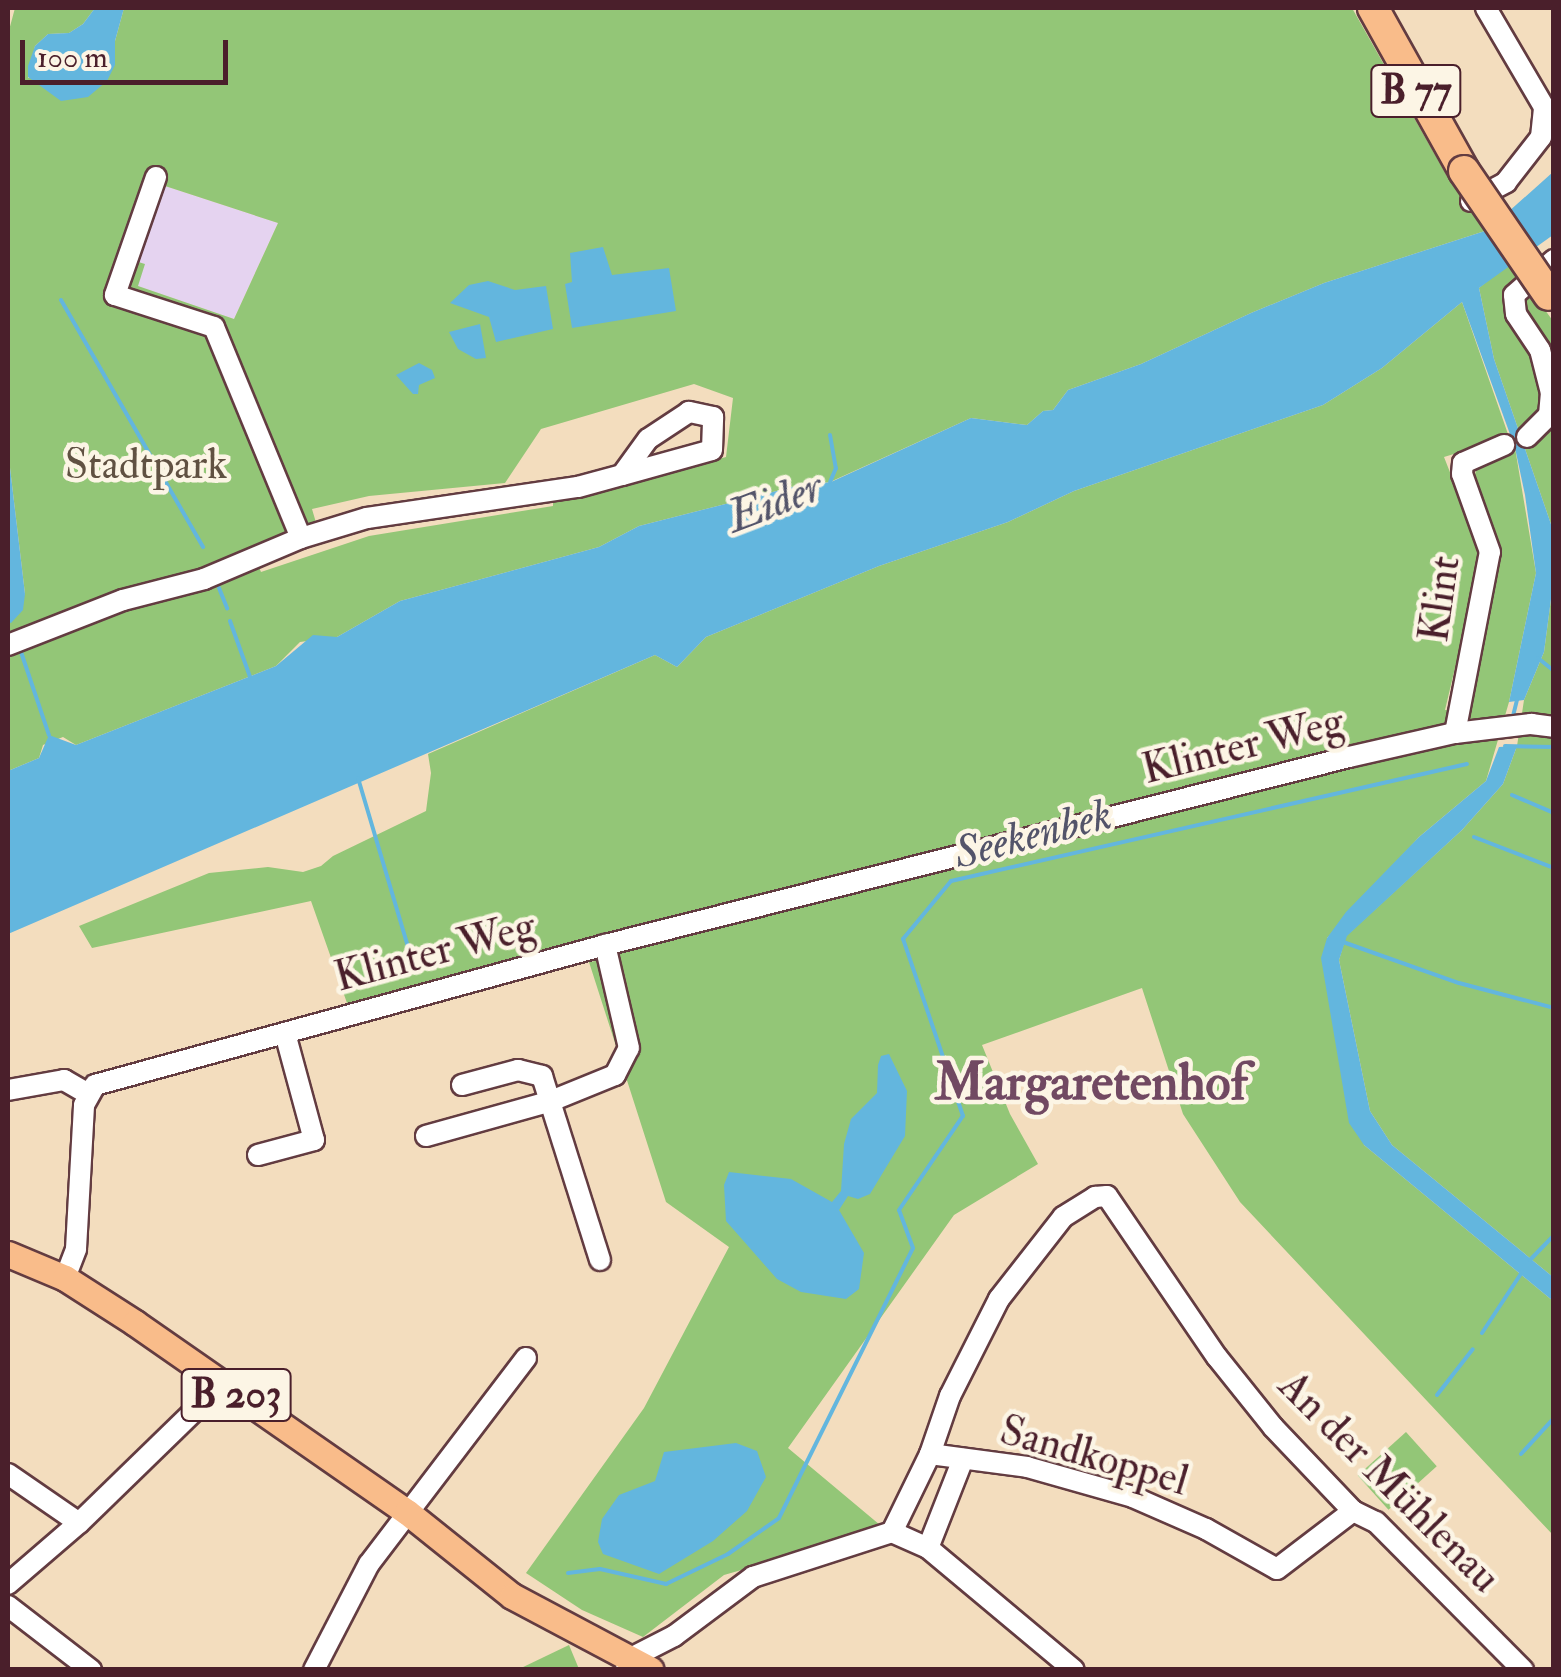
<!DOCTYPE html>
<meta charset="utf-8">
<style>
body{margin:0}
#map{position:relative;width:1561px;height:1677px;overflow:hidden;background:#f3ddbe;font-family:"IM FELL Double Pica",serif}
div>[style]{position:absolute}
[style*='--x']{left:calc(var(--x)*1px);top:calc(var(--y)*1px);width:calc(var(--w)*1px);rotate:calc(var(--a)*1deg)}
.built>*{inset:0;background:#e5d3f0}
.green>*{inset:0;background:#93c677;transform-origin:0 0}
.water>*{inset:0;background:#63b6de}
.stream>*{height:4px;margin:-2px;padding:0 2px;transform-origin:2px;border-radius:2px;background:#63b6de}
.roads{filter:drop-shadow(2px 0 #633c41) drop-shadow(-2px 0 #633c41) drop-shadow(0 2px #633c41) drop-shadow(0 -2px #633c41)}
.minor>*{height:20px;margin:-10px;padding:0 10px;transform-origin:10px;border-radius:10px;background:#fff}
.major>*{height:25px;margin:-12.5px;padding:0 12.5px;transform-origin:12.5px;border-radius:12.5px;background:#f9bc8a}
.highway>*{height:30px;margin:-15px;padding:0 15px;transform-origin:15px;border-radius:15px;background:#f9bc8a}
.bridges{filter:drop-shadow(2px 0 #633c41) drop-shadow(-2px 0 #633c41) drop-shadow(0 2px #633c41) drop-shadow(0 -2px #633c41)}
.highway-bridge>*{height:30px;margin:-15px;padding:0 15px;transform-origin:15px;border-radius:15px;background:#f9bc8a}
span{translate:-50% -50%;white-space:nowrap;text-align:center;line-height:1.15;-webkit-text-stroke:9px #fcf5e5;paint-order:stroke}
.shield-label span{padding:2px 8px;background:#fcf5e5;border:2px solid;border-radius:8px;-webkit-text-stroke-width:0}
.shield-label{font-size:40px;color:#4a1f2b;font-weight:700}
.park-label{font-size:42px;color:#605142}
.street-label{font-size:42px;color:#4a1f2b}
.water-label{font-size:45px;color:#53546a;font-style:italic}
.district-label{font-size:52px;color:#714962;font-weight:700}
.frame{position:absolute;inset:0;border:10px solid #4a1f2b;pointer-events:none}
.scale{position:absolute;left:20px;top:40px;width:208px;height:45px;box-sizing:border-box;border:5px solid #4a1f2b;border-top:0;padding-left:12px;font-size:30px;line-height:35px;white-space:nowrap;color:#4a1f2b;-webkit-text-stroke:8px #fcf5e5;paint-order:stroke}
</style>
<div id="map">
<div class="built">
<div style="clip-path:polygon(162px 185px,278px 223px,234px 319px,137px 286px,144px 265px,134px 261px)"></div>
</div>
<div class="green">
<div style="clip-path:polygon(evenodd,15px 8px,95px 8px,83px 24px,69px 33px,48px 34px,35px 46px,28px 78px,115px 65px,115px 41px,124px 8px,1352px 8px,1447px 176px,1488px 230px,1324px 283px,1251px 313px,1141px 364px,1068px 390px,1053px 410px,1043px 411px,1027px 425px,971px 418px,830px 482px,792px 487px,639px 526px,599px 547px,400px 601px,337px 637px,300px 642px,276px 666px,76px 745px,63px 737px,43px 745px,39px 758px,8px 771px,8px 622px,25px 594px,8px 451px,8px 34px,15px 8px,162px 185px,278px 223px,234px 319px,138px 286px,145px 264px,135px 261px,162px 185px,15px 8px,694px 384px,733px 398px,726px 457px,622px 486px,553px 499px,553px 506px,369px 536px,261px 572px,253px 553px,317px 526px,312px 509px,369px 496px,505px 483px,541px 429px,694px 384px)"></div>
<div style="clip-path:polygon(1510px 262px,1553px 321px,1553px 530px,1494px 359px,1479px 288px)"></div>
<div style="clip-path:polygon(1462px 302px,1509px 437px,1444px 457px,1482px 554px,1445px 710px,1466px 708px,1495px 553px,1472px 485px,1478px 464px,1515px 448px,1536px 573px,1509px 702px,1486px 781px,1419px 837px,1327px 938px,1364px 1145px,1553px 1301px,1553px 1535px,1240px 1202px,1183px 1114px,1142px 988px,982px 1045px,1010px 1114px,1038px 1164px,954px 1215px,788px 1448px,880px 1525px,835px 1543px,724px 1575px,643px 1637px,582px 1610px,526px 1573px,644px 1408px,729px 1247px,666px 1202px,589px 962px,615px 958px,605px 936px,347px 1003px,311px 901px,92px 948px,79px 926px,209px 873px,268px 867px,303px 872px,321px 866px,333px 856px,426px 811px,431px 773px,428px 754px,655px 655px,677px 667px,706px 637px,879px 566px,1008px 522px,1074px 491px,1323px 405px,1382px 368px)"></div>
<div style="clip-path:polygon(1553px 584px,1553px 1277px,1392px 1145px,1370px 1111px,1339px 960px,1346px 936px,1462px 830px,1503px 784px,1517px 746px,1524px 700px,1544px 652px)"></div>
<div style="left:1406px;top:1432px;width:46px;height:65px;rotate:48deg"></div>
<div style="clip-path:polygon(569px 1645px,579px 1669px,519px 1669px)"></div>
</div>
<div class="water">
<div style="clip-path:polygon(95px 8px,124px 8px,115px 41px,115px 65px,107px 81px,88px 97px,61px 101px,28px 77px,28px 66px,35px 46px,48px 34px,69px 33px,83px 24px)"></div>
<div style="clip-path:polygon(1553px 172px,1553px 235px,1479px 288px,1494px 359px,1553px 530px,1553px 584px,1544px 652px,1524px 700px,1509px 702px,1536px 573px,1525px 495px,1515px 448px,1462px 302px,1382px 368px,1323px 405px,1074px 491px,1008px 522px,879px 566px,706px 637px,677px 667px,655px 655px,8px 934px,8px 771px,39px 758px,49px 735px,76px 745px,276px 666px,313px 635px,337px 637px,400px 601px,599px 547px,639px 526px,792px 487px,831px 482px,971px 418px,1027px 425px,1043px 411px,1053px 410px,1068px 390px,1141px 364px,1251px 313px,1324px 283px,1488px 230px)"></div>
<div style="clip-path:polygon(603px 247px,612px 275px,669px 268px,676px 311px,572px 328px,565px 284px,572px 282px,570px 253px)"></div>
<div style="clip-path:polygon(488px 281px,515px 290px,546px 286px,553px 329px,496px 342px,489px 317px,450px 303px,469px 285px)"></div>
<div style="clip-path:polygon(480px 324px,486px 358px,476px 359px,458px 349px,449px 332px)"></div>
<div style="clip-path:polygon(419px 363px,432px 370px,435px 378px,419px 385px,418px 394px,413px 394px,396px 375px)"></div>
<div style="clip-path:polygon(8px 451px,25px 594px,23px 610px,11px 623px,8px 622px)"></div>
<div style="clip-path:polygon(1517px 746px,1503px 784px,1462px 830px,1347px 936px,1339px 960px,1370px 1111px,1392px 1145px,1553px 1277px,1553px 1301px,1364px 1145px,1349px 1123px,1321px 958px,1327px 938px,1346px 912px,1419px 837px,1486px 781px,1499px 747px)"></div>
<div style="clip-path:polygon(889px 1054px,907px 1091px,905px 1136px,870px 1194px,858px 1199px,848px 1196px,839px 1210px,864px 1253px,859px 1289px,846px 1299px,801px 1292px,777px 1279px,726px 1221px,724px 1185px,729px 1172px,791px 1179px,832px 1202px,841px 1191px,844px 1144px,851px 1119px,877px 1093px,878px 1065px,881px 1056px)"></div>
<div style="clip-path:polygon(736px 1443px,757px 1451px,766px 1477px,747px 1511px,713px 1541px,659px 1574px,603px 1554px,598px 1542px,602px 1519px,619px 1495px,655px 1481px,664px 1452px)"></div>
</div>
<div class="stream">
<div style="--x:61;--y:300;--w:285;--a:60.1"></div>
<div style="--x:830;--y:435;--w:34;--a:80"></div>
<div style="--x:836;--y:468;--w:15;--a:113"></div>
<div style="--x:219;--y:588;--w:22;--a:68"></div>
<div style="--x:230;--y:621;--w:59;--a:70.3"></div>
<div style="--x:19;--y:646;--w:94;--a:71.4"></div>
<div style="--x:1538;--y:658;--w:21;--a:39"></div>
<div style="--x:1512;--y:720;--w:21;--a:-76"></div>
<div style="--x:1505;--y:746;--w:49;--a:1.2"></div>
<div style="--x:358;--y:778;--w:200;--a:73.5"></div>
<div style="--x:1512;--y:795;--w:46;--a:23.2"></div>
<div style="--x:1474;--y:837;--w:86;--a:21.2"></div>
<div style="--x:1343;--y:942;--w:123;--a:19.5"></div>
<div style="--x:1459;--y:983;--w:98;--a:14.7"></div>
<div style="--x:1530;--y:1260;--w:35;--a:-46"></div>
<div style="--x:1482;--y:1333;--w:73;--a:-56.7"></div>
<div style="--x:1437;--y:1395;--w:58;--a:-52"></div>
<div style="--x:1521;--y:1454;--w:49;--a:-47.5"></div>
<div style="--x:568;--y:1573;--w:32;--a:-7"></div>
<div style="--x:600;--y:1569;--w:68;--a:12.8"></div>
<div style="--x:666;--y:1584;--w:69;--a:-25.8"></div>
<div style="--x:728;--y:1554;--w:62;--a:-35.2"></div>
<div style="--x:779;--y:1518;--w:301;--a:-63.6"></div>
<div style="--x:913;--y:1248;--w:40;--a:-110.2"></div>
<div style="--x:899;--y:1210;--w:114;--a:-55.8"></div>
<div style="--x:963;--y:1116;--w:187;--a:-108.7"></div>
<div style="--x:903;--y:939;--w:75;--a:-50.4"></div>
<div style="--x:951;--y:881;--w:529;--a:-12.78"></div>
</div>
<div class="roads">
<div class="minor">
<div style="--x:156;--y:177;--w:125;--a:109.2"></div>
<div style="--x:115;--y:295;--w:104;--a:17.9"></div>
<div style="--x:214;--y:327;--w:228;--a:67.6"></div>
<div style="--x:1471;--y:201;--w:40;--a:-28"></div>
<div style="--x:1506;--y:182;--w:57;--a:-52.1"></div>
<div style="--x:1541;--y:137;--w:30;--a:-84"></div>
<div style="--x:1544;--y:107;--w:115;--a:-120.4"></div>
<div style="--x:1527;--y:437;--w:31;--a:-45"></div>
<div style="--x:1549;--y:415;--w:22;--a:-85"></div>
<div style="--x:1551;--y:393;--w:44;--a:-104.3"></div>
<div style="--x:1540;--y:350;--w:43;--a:-123.7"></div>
<div style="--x:1516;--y:314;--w:19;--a:-96"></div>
<div style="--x:1514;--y:295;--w:53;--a:-41.2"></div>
<div style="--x:8;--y:645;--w:123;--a:-21.4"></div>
<div style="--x:123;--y:600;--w:84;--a:-14.5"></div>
<div style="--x:204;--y:579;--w:105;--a:-22.9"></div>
<div style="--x:301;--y:538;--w:69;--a:-16.9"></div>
<div style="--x:367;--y:518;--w:213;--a:-8.4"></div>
<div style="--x:578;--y:487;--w:46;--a:-15.3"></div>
<div style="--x:622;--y:475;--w:93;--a:-15.5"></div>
<div style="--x:712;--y:450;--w:33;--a:-88"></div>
<div style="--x:713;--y:417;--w:25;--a:-168"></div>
<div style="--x:689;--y:412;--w:49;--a:146.6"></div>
<div style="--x:648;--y:439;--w:44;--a:125.8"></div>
<div style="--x:1455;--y:733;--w:184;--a:-79.1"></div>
<div style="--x:1490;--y:552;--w:83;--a:-109.7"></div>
<div style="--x:1462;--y:474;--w:11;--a:-85"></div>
<div style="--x:1463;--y:463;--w:45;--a:-23.7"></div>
<div style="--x:462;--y:1085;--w:58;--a:-15"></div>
<div style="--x:518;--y:1070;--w:25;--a:14"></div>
<div style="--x:542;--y:1076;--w:193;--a:72.5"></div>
<div style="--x:8;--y:1090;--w:57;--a:-10.1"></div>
<div style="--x:64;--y:1080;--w:28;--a:30"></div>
<div style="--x:426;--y:1136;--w:130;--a:-15.6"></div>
<div style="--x:551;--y:1101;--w:69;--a:-22.1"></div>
<div style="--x:615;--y:1075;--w:30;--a:-63"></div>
<div style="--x:629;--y:1048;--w:106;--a:-103.1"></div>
<div style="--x:258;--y:1155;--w:58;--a:-15"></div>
<div style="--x:314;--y:1140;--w:111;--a:-105.2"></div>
<div style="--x:65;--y:1278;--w:31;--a:-69"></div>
<div style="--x:76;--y:1249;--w:144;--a:-86.8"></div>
<div style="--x:84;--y:1105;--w:23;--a:-61"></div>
<div style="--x:95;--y:1085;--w:529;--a:-15.35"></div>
<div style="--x:605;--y:945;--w:767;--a:-14.18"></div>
<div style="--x:1349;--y:757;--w:109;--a:-12.8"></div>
<div style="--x:1455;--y:733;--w:77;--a:-6.8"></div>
<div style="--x:1531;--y:724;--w:23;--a:7"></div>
<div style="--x:930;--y:1454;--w:61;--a:-71"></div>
<div style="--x:950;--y:1396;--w:109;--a:-63.2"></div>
<div style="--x:999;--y:1299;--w:104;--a:-52"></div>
<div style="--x:1063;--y:1217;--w:38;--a:-32"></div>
<div style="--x:1095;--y:1197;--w:12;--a:-5"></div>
<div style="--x:1107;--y:1196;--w:195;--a:55.7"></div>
<div style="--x:1217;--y:1357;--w:90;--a:51.3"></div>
<div style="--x:1273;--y:1427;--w:116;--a:46.4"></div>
<div style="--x:1353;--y:1511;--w:25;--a:26"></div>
<div style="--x:1376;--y:1522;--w:209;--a:45.2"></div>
<div style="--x:8;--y:1474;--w:86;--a:34.6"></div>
<div style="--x:892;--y:1532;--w:39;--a:24"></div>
<div style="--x:928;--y:1548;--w:190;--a:39.9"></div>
<div style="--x:928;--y:1548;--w:96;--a:-68.5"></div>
<div style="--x:8;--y:1584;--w:94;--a:-40.7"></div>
<div style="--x:79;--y:1523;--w:198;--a:-44.2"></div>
<div style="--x:8;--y:1606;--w:105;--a:37.6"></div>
<div style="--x:626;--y:1669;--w:10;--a:-73"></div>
<div style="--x:629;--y:1659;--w:51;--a:-27.1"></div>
<div style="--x:674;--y:1636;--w:99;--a:-36.8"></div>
<div style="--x:753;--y:1577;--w:146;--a:-17.9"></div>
<div style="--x:892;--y:1532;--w:87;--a:-64"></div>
<div style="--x:930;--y:1454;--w:98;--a:7.6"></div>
<div style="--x:1027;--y:1467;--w:110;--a:15.8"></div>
<div style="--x:1133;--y:1497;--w:80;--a:23.7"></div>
<div style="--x:1206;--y:1529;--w:81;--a:29.4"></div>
<div style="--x:1277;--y:1569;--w:96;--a:-37.3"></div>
<div style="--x:314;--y:1670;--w:119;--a:-62.6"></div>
<div style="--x:369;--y:1564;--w:259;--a:-52.7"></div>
</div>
<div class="major">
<div style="--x:8;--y:1254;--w:62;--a:22.8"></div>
<div style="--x:65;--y:1278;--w:83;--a:32.7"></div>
<div style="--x:135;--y:1323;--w:331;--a:34.8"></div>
<div style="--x:407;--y:1512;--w:134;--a:38.7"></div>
<div style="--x:512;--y:1596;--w:157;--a:28"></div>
</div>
<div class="highway">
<div style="--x:1373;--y:8;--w:187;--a:60.8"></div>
</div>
</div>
<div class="bridges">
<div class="highway-bridge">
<div style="--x:1464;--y:171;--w:150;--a:55.6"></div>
</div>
</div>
<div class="shield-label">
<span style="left:1416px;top:91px">B 77</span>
<span style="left:236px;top:1395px">B 203</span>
</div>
<div class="park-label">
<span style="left:146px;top:465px">Stadtpark</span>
</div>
<div class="street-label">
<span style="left:1440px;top:599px;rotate:-82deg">Klint</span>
<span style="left:1243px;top:746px;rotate:-14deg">Klinter Weg</span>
<span style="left:435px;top:952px;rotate:-15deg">Klinter Weg</span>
<span style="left:1094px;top:1456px;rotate:16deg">Sandkoppel</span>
<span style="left:1389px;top:1482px;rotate:45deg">An der Mühlenau</span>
</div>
<div class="water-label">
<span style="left:775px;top:503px;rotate:-21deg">Eider</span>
<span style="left:1033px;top:835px;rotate:-15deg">Seekenbek</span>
</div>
<div class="district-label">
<span style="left:1091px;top:1083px">Margaretenhof</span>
</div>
<div class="frame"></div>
<div class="scale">100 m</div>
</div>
